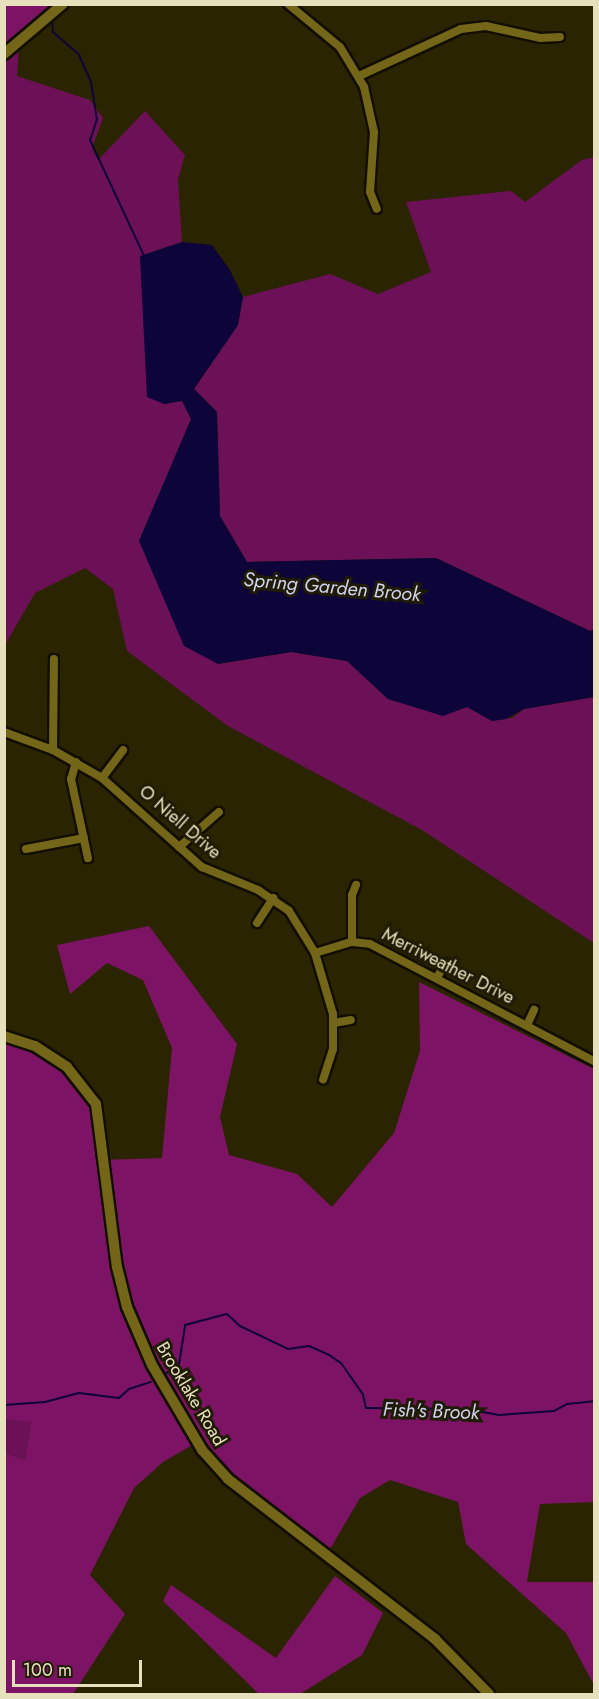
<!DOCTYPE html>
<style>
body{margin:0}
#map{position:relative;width:599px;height:1699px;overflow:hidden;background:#2b2400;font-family:Jost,sans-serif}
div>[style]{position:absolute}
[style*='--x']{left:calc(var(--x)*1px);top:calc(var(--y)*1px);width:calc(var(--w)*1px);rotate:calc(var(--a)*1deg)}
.green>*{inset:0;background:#6c1157}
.forest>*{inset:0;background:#7d1365}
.water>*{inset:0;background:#0d043a}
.stream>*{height:2px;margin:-1px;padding:0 1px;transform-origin:1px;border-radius:1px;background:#0d043a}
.roads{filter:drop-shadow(2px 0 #120e00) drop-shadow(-2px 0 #120e00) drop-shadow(0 2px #120e00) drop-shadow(0 -2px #120e00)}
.minor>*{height:8px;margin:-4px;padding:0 4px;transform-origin:4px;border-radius:4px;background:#736619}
.tertiary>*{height:10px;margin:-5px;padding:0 5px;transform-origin:5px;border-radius:5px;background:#736619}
span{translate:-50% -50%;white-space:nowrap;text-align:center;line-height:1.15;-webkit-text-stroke:6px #1f1b05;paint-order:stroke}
.street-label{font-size:18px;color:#e6e0bd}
.water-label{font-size:20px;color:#ced2ed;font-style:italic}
.frame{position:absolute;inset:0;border:6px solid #e6e0bd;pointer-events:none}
.scale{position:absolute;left:12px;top:1660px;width:130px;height:27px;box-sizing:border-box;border:3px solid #e6e0bd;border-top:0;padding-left:8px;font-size:18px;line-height:21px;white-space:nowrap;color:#e6e0bd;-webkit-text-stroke:4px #1f1b05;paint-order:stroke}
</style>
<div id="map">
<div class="green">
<div style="clip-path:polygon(19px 48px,17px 76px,90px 100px,103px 118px,92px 148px,98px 160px,145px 111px,185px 155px,178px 180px,182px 242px,143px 255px,164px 404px,182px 401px,191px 419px,139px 541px,218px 664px,291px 652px,347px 661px,388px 699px,443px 715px,467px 707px,492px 721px,512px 718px,524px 709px,594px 697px,594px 943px,422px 830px,228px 726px,127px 651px,113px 589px,85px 568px,35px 593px,5px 645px,4px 64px)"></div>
<div style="clip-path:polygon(594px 157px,594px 629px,590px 631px,436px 558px,247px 562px,220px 516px,217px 412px,194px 389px,238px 325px,243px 297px,330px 274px,378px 294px,431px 272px,406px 202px,511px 191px,525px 202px,582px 160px)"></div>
<div style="clip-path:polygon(5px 1419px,31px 1421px,25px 1460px,5px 1453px)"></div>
</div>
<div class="forest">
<div style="clip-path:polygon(4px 5px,49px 5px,19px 48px,5px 41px)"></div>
<div style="clip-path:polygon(149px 926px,237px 1044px,220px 1117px,229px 1155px,297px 1174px,332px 1207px,394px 1133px,420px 1051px,419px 982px,594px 1069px,594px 1502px,540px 1504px,527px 1582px,594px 1582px,594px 1685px,566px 1633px,466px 1544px,458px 1502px,390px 1480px,360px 1498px,327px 1554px,229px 1480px,196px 1443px,163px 1462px,134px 1488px,90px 1575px,125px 1614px,73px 1694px,5px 1694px,5px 1453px,25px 1460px,31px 1422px,5px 1419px,4px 1038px,28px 1043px,74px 1075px,93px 1101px,101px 1160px,162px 1158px,172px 1048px,143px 980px,107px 963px,70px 994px,57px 945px)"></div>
<div style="clip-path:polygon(335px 1576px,383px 1613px,362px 1655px,300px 1694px,259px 1694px,163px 1601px,171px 1585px,276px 1658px)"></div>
</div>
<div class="water">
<div style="clip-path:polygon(182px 242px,212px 245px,230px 270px,243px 297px,238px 325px,194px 389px,217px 412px,220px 516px,247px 562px,436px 558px,590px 631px,594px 629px,594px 697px,524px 709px,506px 719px,492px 721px,467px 707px,443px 716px,388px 699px,347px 661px,291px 652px,218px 664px,184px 646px,139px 541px,191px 419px,182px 401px,164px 404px,147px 397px,140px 256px)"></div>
</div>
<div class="stream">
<div style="--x:52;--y:18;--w:14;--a:86"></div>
<div style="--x:53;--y:32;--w:35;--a:41"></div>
<div style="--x:79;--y:55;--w:30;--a:66"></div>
<div style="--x:91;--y:82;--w:37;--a:81"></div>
<div style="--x:97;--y:119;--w:22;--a:108"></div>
<div style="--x:90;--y:140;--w:128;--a:65"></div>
<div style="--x:165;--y:1374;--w:17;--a:-36"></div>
<div style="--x:179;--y:1364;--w:39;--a:-81"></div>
<div style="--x:185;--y:1325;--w:43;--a:-14.7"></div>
<div style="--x:227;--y:1314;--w:18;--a:43"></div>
<div style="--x:240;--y:1326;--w:53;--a:25.6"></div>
<div style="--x:288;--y:1349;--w:21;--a:-8"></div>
<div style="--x:309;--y:1346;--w:22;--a:24"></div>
<div style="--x:329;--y:1355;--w:14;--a:34"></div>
<div style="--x:341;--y:1363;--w:39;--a:55"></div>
<div style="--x:363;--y:1395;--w:13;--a:77"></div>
<div style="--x:366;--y:1408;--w:99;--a:0.6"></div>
<div style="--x:465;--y:1409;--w:35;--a:10"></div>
<div style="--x:499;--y:1415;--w:55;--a:-4.2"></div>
<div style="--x:554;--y:1411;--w:15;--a:-28"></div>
<div style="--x:567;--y:1404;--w:27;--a:-6"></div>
<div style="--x:4;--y:1405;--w:41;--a:-4.2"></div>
<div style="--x:45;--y:1402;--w:35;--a:-15"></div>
<div style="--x:79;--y:1393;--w:40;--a:7.1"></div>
<div style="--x:119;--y:1398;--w:13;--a:-42"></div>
<div style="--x:129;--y:1389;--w:23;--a:-18"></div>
</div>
<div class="roads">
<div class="minor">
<div style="--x:288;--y:4;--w:67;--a:39.6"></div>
<div style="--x:340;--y:47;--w:47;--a:59"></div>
<div style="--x:364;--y:87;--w:46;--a:77.5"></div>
<div style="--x:374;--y:132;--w:60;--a:93.8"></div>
<div style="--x:370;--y:192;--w:18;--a:68"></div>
<div style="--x:359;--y:76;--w:112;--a:-24.7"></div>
<div style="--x:461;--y:29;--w:25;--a:-7"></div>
<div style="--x:486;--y:26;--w:55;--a:12.5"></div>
<div style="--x:540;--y:38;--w:20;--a:-3"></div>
<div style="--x:4;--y:732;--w:52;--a:20.2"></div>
<div style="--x:53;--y:750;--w:56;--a:29.7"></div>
<div style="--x:102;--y:778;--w:134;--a:41.7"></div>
<div style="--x:202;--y:867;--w:61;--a:22.3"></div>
<div style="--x:258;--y:890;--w:37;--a:34"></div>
<div style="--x:289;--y:911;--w:49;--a:58.2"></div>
<div style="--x:315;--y:953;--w:64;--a:73.6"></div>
<div style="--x:333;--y:1014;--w:35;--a:90"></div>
<div style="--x:333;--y:1049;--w:32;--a:108"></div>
<div style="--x:53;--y:750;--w:91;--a:-89.4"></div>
<div style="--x:76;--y:762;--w:18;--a:106"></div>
<div style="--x:71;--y:779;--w:81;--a:77.9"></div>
<div style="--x:102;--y:778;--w:35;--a:-53"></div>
<div style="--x:179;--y:847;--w:53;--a:-41.2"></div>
<div style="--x:26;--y:849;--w:59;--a:-10.7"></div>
<div style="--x:257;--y:923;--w:30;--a:-57"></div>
<div style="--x:352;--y:942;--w:47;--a:-90"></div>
<div style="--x:352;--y:895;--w:11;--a:-68"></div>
<div style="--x:315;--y:953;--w:39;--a:-17"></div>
<div style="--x:352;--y:942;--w:18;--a:6"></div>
<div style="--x:370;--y:944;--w:253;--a:27.6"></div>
<div style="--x:437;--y:978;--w:17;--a:-62"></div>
<div style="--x:334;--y:1023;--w:17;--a:-10"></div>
<div style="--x:527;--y:1025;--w:17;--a:-65"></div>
</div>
<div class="tertiary">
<div style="--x:4;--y:54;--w:77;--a:-40.3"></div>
<div style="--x:4;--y:1036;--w:33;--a:18"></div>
<div style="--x:35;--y:1046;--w:38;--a:33"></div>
<div style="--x:67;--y:1067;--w:47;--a:51.9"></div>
<div style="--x:96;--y:1104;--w:164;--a:82.7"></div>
<div style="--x:117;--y:1267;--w:41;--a:76"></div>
<div style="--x:127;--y:1307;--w:63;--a:66.7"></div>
<div style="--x:152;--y:1365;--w:99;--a:59.5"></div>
<div style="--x:202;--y:1450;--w:39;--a:48"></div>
<div style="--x:228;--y:1479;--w:262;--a:37.7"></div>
<div style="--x:435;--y:1639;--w:77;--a:45.5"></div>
</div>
</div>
<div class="street-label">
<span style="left:180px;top:822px;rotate:41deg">O Niell Drive</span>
<span style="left:448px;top:966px;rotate:27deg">Merriweather Drive</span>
<span style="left:191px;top:1394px;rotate:59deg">Brooklake Road</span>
</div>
<div class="water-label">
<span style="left:332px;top:587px;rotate:5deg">Spring Garden Brook</span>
<span style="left:431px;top:1411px;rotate:2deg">Fish's Brook</span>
</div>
<div class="frame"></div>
<div class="scale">100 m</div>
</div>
